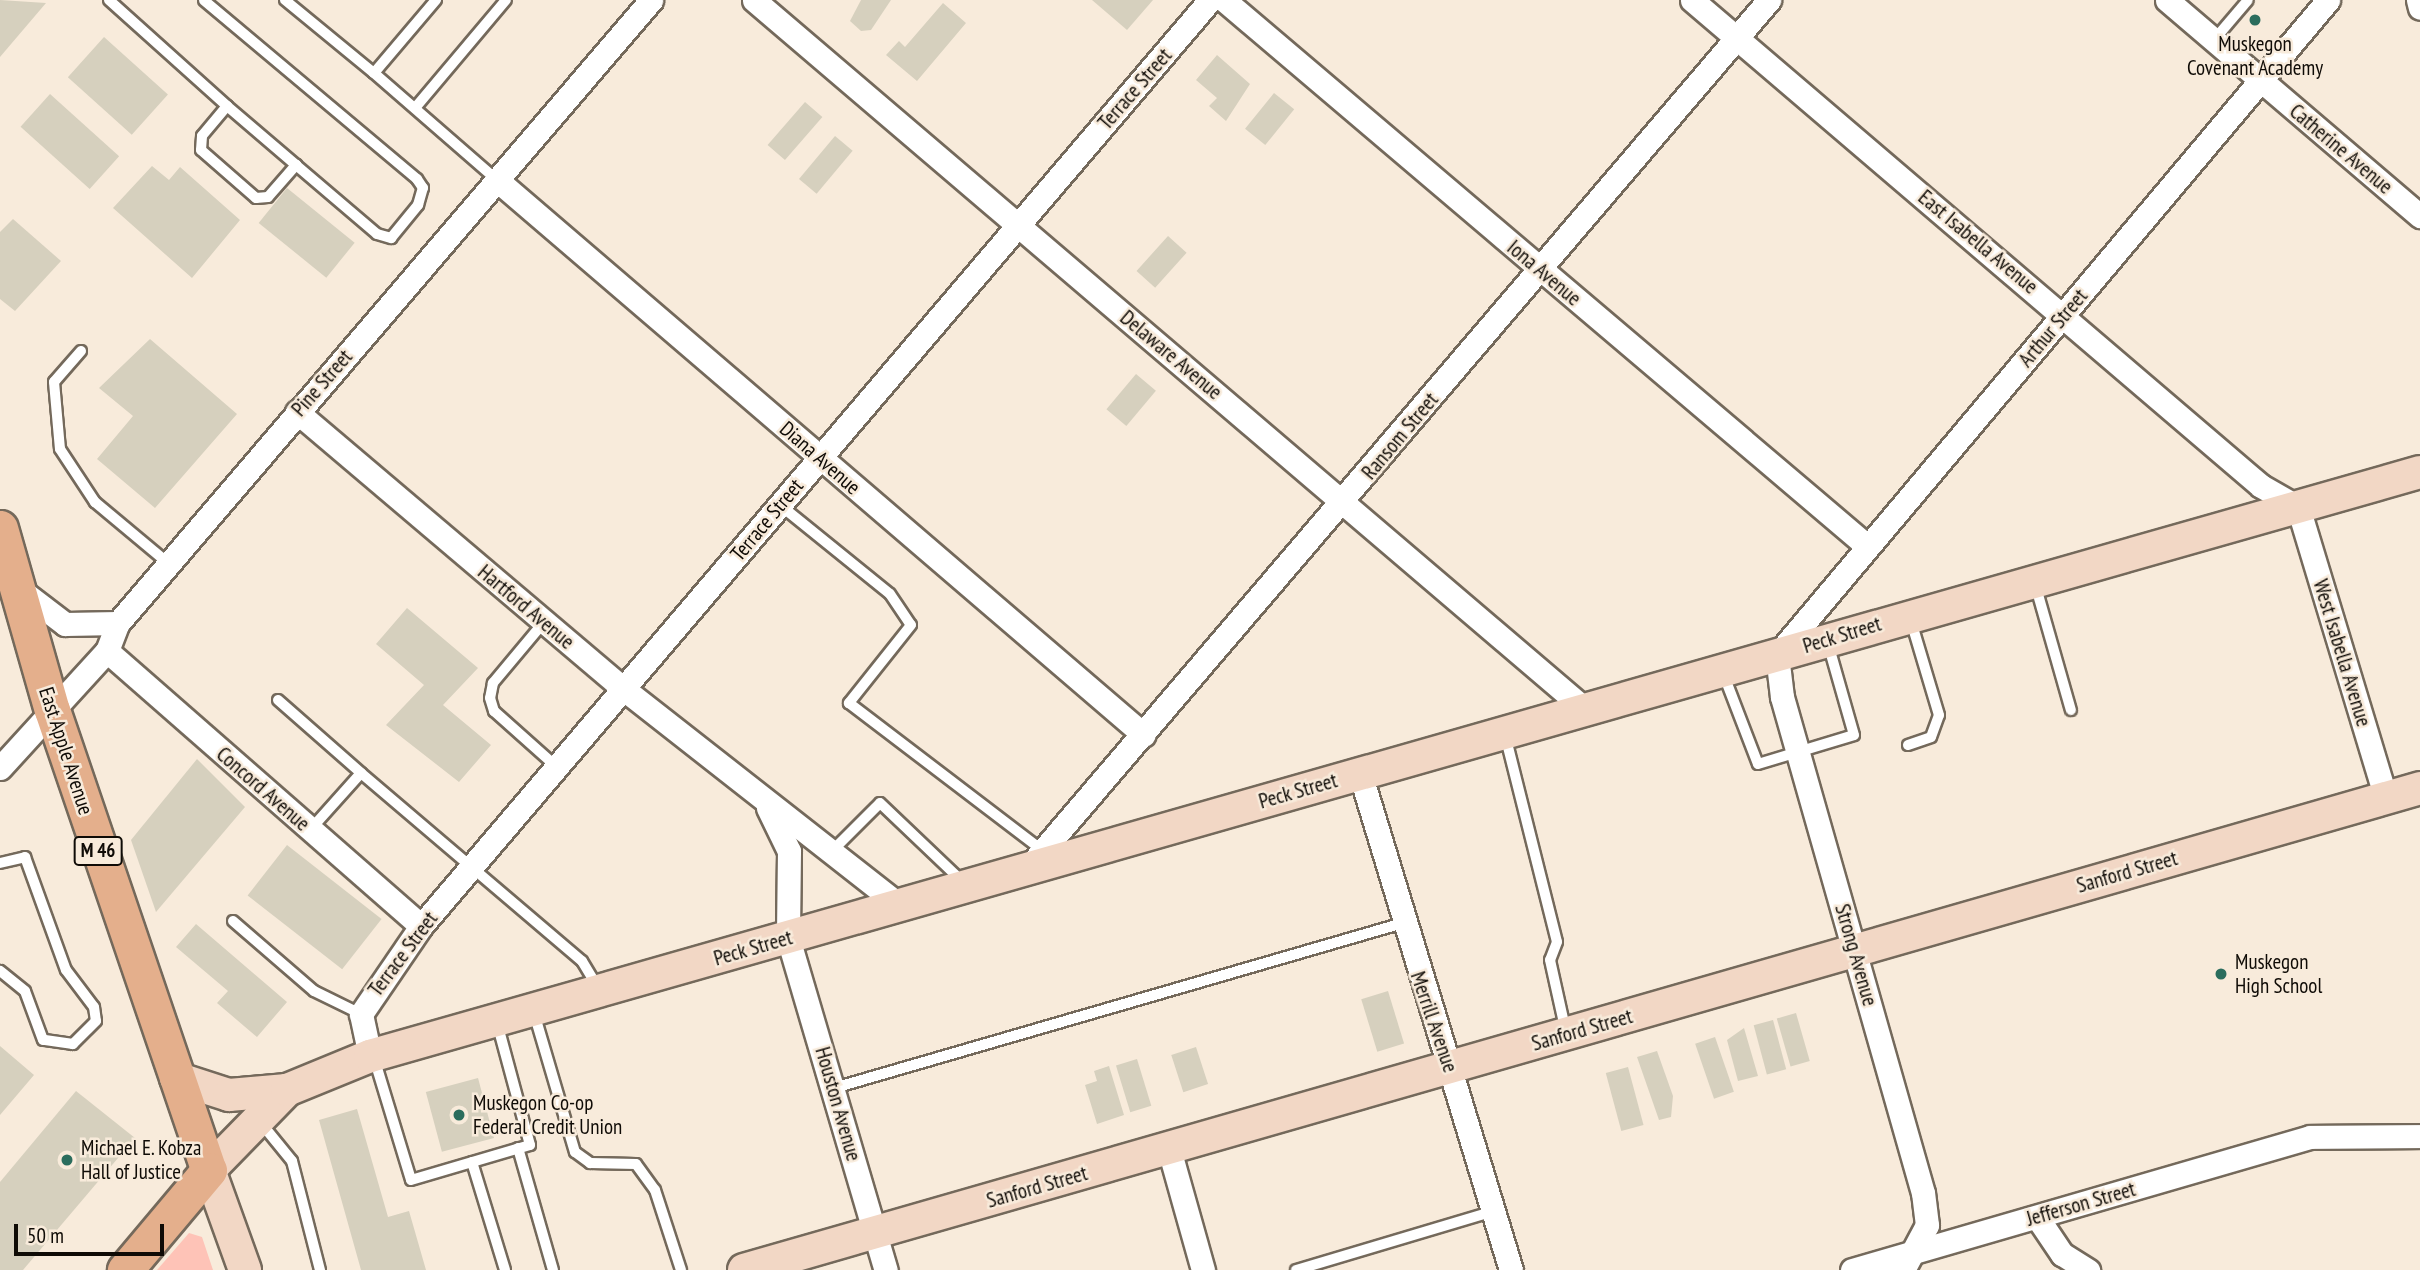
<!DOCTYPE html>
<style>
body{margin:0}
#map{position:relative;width:2420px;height:1270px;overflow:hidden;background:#f8ebdb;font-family:"PT Sans Narrow",sans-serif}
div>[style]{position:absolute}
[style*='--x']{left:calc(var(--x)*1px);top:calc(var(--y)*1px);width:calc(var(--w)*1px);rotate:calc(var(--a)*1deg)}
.green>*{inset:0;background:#fec3b7}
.building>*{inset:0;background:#d6d0be;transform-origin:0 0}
.roads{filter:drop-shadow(2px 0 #74695b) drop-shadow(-2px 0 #74695b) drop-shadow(0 2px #74695b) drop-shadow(0 -2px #74695b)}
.lane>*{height:10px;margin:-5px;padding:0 5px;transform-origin:5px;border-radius:5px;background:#fff}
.street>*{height:23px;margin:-11.5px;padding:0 11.5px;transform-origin:11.5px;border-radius:11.5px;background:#fff}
.secondary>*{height:32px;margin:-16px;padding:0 16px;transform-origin:16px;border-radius:16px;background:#f2d7c5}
.primary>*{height:35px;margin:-17.5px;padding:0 17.5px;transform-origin:17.5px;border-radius:17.5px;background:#e4af8c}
.dots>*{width:19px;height:19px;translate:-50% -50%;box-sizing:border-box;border:4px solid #f8ebdb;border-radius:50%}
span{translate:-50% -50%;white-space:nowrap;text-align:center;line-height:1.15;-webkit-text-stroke:5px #f8ebdb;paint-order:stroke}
.shield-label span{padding:2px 5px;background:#f8ebdb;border:2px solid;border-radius:5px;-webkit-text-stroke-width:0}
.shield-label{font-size:19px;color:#0f0b06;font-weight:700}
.poi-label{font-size:21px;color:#0f0b06}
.left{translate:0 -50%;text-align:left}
.street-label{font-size:21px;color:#0f0b06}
.scale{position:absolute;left:14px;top:1224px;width:150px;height:32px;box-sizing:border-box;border:4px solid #0f0b06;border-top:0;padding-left:9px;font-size:21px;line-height:24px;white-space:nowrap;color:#0f0b06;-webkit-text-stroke:5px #f8ebdb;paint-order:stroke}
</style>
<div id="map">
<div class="green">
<div style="clip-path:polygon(189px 1233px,202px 1237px,213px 1270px,157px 1270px)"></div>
</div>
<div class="building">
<div style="clip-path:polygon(0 0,46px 3px,0 57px)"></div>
<div style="clip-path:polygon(861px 0,891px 0,871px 30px,861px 31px,850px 21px)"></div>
<div style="clip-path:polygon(1092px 0,1153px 0,1127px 30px)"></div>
<div style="clip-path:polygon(943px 3px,966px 23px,917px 81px,886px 55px,899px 41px,905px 47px)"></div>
<div style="left:104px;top:37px;width:86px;height:54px;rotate:42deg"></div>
<div style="clip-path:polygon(1217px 55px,1250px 84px,1226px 121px,1209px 106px,1217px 98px,1196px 80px)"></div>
<div style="left:1274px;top:93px;width:26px;height:46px;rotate:39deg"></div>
<div style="left:50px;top:94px;width:93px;height:44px;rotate:42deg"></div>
<div style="left:805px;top:102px;width:23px;height:57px;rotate:41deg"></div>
<div style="left:835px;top:136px;width:23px;height:56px;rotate:40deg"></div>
<div style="clip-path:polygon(152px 166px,169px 180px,180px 167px,240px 220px,192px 278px,113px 208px)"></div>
<div style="left:287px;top:188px;width:87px;height:45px;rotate:39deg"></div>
<div style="clip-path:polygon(13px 219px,61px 261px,15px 311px,0 299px,0 232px)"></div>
<div style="left:1168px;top:236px;width:25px;height:47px;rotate:42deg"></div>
<div style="clip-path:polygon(150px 339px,237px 414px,155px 508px,97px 459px,133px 416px,99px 388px)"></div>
<div style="left:1136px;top:374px;width:26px;height:46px;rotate:40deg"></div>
<div style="clip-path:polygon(407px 608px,478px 668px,443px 705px,491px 745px,459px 782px,386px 725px,424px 685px,376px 644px)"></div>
<div style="clip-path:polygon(197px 759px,245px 807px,156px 912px,131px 840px)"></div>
<div style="left:287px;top:845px;width:120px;height:64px;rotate:38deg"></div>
<div style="clip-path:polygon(196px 924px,287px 1002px,257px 1037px,217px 1003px,228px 991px,176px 947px)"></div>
<div style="left:1388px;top:991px;width:55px;height:28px;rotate:73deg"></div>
<div style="left:1796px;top:1013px;width:50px;height:20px;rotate:74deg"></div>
<div style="left:1773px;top:1020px;width:51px;height:20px;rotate:75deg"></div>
<div style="clip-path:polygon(1744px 1028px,1758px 1076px,1738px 1081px,1727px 1040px)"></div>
<div style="left:1715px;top:1037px;width:58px;height:21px;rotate:71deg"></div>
<div style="clip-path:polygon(0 1046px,34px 1075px,0 1115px)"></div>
<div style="left:1196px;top:1047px;width:39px;height:26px;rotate:72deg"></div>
<div style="clip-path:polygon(1657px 1051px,1673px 1096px,1671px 1117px,1659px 1120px,1637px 1057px)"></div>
<div style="left:1137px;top:1059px;width:49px;height:22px;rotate:73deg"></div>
<div style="clip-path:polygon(1109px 1066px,1124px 1115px,1097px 1124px,1085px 1085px,1097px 1081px,1094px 1071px)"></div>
<div style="left:1628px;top:1067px;width:60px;height:23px;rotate:75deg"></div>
<div style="left:478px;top:1078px;width:62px;height:54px;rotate:75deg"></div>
<div style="clip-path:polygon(76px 1091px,135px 1138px,23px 1270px,0 1270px,0 1182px)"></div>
<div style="clip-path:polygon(357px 1109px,388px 1217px,409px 1211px,426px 1270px,361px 1270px,319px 1120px)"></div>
</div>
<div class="roads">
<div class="lane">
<div style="--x:109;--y:0;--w:159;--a:41.9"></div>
<div style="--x:227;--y:106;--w:39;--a:130"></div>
<div style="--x:202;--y:136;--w:14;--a:94"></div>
<div style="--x:201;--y:150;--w:73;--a:41.1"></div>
<div style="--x:256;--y:198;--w:12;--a:-5"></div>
<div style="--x:268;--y:197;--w:43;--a:-48.8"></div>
<div style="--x:296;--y:165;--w:106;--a:40.4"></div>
<div style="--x:377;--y:234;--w:15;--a:16"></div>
<div style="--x:391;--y:238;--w:43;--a:-50.7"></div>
<div style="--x:418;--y:205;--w:18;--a:-74"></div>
<div style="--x:423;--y:188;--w:11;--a:-124"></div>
<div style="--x:417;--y:179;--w:278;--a:-140"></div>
<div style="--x:285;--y:0;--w:115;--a:39.4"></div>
<div style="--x:374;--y:73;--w:96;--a:-49.7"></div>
<div style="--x:2214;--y:40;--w:52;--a:-49.6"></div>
<div style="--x:374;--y:73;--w:163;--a:41"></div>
<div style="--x:227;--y:106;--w:91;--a:40.5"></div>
<div style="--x:415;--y:108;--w:141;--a:-49.9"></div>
<div style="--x:81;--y:351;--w:41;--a:131.1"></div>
<div style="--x:54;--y:382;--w:67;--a:84.9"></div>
<div style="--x:60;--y:449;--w:64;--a:56.6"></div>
<div style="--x:95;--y:502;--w:95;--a:39.9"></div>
<div style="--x:780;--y:505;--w:141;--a:39"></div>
<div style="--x:890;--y:594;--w:37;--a:56"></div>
<div style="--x:911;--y:625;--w:100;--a:128.5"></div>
<div style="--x:849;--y:703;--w:244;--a:37.3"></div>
<div style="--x:2035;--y:584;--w:131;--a:74.1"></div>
<div style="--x:544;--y:622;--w:80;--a:129.9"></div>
<div style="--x:493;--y:683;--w:15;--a:101"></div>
<div style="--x:490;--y:698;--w:14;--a:73"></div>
<div style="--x:494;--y:711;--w:86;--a:41.7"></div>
<div style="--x:1723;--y:673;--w:97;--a:69"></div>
<div style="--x:1758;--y:764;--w:100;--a:-16.8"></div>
<div style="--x:1854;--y:735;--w:95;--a:-105.9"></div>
<div style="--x:278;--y:700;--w:111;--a:41.3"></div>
<div style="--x:1505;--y:735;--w:213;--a:75.9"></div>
<div style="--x:1557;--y:942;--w:19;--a:111"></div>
<div style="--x:1550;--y:960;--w:74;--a:77.5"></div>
<div style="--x:1908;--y:745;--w:24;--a:-19"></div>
<div style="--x:1931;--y:737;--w:23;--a:-70"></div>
<div style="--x:1939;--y:715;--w:98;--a:-106.6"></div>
<div style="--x:310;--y:830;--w:76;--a:-48.2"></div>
<div style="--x:361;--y:773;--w:290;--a:40.4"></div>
<div style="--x:582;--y:961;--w:33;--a:59"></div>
<div style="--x:831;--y:852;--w:69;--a:-45"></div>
<div style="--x:880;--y:803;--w:116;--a:43.6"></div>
<div style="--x:0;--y:863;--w:26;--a:-13"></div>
<div style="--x:25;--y:857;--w:120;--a:70.1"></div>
<div style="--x:66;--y:970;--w:46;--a:52.9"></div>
<div style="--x:94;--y:1007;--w:14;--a:82"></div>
<div style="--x:96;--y:1021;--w:33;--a:135"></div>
<div style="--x:73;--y:1044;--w:30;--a:-172"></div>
<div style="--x:43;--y:1040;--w:52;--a:-110.2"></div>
<div style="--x:25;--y:991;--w:32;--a:-141"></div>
<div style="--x:233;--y:921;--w:107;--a:40.8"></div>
<div style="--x:314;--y:991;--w:52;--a:26.1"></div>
<div style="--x:534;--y:1013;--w:145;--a:73.6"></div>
<div style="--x:575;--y:1152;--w:19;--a:36"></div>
<div style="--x:590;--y:1163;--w:46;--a:1.2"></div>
<div style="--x:636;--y:1164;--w:32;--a:54"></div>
<div style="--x:655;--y:1190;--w:84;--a:72"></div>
<div style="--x:374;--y:1058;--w:127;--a:73.1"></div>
<div style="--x:411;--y:1180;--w:124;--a:-16.4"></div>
<div style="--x:530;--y:1145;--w:126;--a:-105.1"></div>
<div style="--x:834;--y:1088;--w:592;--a:-16.17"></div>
<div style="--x:261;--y:1123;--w:49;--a:50.8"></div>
<div style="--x:292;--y:1161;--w:113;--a:75.6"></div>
<div style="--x:518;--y:1148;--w:127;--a:74"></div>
<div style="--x:472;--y:1162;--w:113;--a:73"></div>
<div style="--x:1296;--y:1270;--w:207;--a:-16.6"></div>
</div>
<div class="street">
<div style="--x:754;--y:0;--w:1095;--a:40.48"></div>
<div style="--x:1224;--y:0;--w:842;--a:40.33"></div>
<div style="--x:1692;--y:0;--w:748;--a:40.5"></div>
<div style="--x:2261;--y:486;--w:43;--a:29.6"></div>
<div style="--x:2298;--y:507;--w:304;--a:73.2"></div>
<div style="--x:2167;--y:0;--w:333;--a:40.5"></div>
<div style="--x:2418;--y:0;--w:8;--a:76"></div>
<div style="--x:497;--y:180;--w:852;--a:40.62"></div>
<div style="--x:297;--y:412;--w:430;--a:40.3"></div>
<div style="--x:625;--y:690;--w:347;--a:38.1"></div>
<div style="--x:19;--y:589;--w:58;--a:37.3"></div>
<div style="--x:65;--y:624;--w:53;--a:-1.1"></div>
<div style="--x:107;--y:651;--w:417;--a:41.2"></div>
<div style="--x:0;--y:768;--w:159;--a:-47.6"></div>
<div style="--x:107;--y:651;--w:30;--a:-69"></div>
<div style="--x:118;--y:623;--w:820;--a:-49.45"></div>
<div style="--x:1360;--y:773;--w:519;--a:73.1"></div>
<div style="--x:768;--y:808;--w:48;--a:64"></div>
<div style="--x:789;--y:851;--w:87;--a:90.7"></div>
<div style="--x:788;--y:938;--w:346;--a:73.6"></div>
<div style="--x:1027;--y:869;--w:1143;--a:-49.51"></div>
<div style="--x:370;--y:1056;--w:43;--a:-102.1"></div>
<div style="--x:361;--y:1014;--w:107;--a:-55.7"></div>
<div style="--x:421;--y:926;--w:1217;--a:-49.57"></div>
<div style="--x:1169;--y:1149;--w:126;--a:74.3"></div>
<div style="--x:2037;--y:1217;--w:45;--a:56"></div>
<div style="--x:2062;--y:1254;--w:31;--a:32"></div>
<div style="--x:1852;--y:1270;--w:477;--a:-16.2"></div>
<div style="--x:2310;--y:1137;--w:110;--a:-0.5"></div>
<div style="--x:1903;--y:1270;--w:51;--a:-61.9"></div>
<div style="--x:1927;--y:1225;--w:32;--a:-97"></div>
<div style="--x:1923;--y:1193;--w:516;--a:-105.87"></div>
<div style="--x:1782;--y:697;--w:42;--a:-96.8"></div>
<div style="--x:1777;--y:655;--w:856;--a:-49.93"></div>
</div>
<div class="secondary">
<div style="--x:176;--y:1078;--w:56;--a:17.8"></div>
<div style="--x:229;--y:1095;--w:58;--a:-4.9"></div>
<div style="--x:245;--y:1270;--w:106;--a:-109.8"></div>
<div style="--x:209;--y:1170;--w:112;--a:-45.7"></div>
<div style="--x:287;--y:1090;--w:90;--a:-22.3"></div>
<div style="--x:370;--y:1056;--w:2132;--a:-15.9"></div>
<div style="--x:744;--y:1270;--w:1744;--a:-16.04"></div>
</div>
<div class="primary">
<div style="--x:0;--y:528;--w:189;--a:74.1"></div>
<div style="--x:52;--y:710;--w:486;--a:71.2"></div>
<div style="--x:209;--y:1170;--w:131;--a:130"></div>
</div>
</div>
<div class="dots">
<div style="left:2255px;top:20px;background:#2b6d5d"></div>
<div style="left:2221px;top:974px;background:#2b6d5d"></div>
<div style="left:459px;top:1115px;background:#2b6d5d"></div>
<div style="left:67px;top:1160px;background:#2b6d5d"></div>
</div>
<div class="shield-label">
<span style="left:98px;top:851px">M 46</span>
</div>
<div class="poi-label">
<span style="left:2255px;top:56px">Muskegon<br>Covenant Academy</span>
<span class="left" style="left:2235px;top:974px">Muskegon<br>High School</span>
<span class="left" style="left:473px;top:1115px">Muskegon Co-op<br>Federal Credit Union</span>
<span class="left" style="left:81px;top:1160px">Michael E. Kobza<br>Hall of Justice</span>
</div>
<div class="street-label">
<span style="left:1135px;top:89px;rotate:-49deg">Terrace Street</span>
<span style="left:2341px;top:149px;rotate:40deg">Catherine Avenue</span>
<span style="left:1978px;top:242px;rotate:40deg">East Isabella Avenue</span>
<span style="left:1544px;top:273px;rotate:40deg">Iona Avenue</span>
<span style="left:2053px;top:328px;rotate:-50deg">Arthur Street</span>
<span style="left:1171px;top:355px;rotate:40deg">Delaware Avenue</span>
<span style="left:322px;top:383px;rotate:-49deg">Pine Street</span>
<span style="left:1400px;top:436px;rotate:-50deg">Ransom Street</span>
<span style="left:820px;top:458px;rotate:41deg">Diana Avenue</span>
<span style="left:767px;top:520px;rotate:-50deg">Terrace Street</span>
<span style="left:526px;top:607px;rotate:40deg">Hartford Avenue</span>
<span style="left:1842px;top:635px;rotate:-17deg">Peck Street</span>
<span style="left:2342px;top:653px;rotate:73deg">West Isabella Avenue</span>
<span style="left:66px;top:751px;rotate:72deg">East Apple Avenue</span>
<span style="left:263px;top:789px;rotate:41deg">Concord Avenue</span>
<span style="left:1298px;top:791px;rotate:-16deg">Peck Street</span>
<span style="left:2127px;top:872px;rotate:-16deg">Sanford Street</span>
<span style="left:753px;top:948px;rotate:-16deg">Peck Street</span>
<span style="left:403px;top:954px;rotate:-53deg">Terrace Street</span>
<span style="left:1856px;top:955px;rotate:74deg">Strong Avenue</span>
<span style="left:1434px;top:1022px;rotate:71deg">Merrill Avenue</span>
<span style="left:1582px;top:1030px;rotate:-16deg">Sanford Street</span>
<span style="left:838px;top:1104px;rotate:74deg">Houston Avenue</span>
<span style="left:1037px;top:1187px;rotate:-16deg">Sanford Street</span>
<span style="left:2081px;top:1204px;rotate:-16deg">Jefferson Street</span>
</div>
<div class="scale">50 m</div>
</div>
